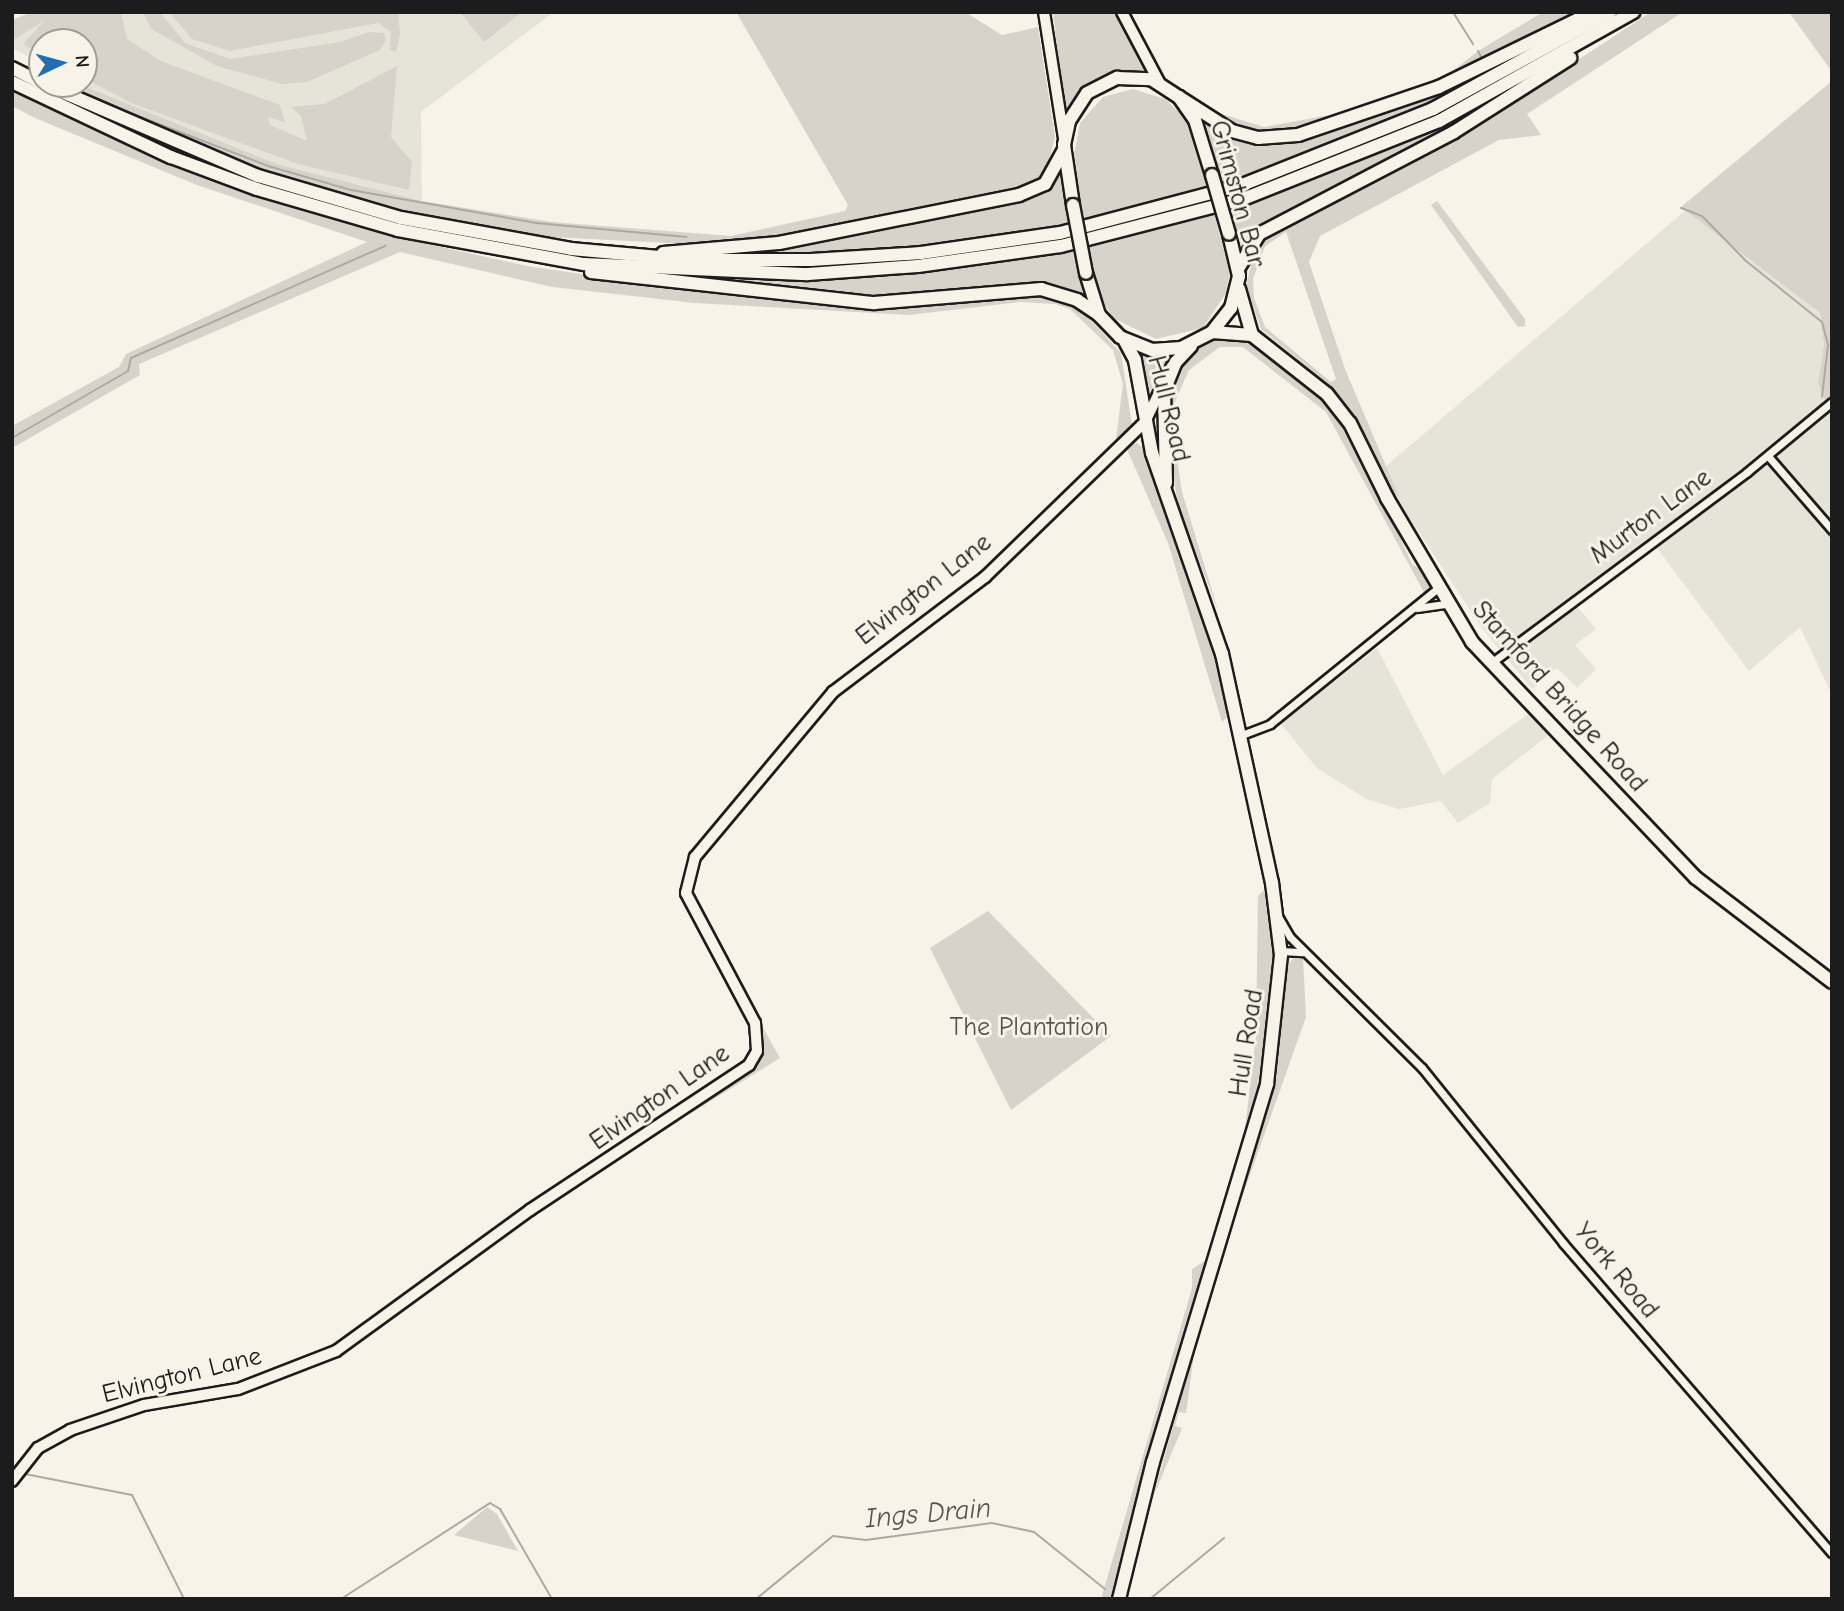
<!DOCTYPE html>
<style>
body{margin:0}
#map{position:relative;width:1844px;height:1611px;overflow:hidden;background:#f7f3e8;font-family:"Comic Neue",sans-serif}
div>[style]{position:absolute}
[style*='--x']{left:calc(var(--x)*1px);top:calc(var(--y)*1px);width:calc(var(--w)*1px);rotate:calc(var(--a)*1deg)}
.built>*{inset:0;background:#e6e3d9}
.green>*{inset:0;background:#d7d3cb}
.stream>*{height:2px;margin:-1px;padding:0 1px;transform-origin:1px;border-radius:1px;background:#aca9a2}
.roads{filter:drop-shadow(2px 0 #1c1c1c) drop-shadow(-2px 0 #1c1c1c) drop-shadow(0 2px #1c1c1c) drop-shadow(0 -2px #1c1c1c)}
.street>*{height:7px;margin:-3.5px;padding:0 3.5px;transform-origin:3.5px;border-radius:3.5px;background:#f7f3e8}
.secondary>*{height:10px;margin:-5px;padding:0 5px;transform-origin:5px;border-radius:5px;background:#f7f3e8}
.primary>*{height:10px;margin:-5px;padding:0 5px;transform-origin:5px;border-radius:5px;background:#f7f3e8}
.highway>*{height:12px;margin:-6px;padding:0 6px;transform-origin:6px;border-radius:6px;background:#f7f3e8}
.bridges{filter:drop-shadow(2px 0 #1c1c1c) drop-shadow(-2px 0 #1c1c1c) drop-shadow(0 2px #1c1c1c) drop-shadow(0 -2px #1c1c1c)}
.highway-bridge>*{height:12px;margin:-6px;padding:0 6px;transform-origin:6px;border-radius:6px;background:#f7f3e8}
span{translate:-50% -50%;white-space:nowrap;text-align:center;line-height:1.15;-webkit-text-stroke:6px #f7f3e8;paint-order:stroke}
.street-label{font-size:26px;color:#1c1c1c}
.park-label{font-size:26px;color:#545351}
.water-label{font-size:28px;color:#565452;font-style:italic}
.frame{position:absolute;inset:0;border:14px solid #1c1c1c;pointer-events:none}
.north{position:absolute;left:28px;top:28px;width:70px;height:70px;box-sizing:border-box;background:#f7f3e8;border:2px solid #9f9d96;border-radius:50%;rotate:85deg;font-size:19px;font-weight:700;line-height:28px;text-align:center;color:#1c1c1c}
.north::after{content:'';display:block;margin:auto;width:24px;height:32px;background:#1f6fb2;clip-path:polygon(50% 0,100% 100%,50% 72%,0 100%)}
</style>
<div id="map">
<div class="built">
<div style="clip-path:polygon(59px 12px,554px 12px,421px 112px,422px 201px,277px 164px,79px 84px,84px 84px,84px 42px,42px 42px,42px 64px,12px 48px,12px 41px)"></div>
<div style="clip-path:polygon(1686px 210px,1820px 313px,1824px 345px,1818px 383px,1832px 407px,1832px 695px,1800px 627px,1749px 671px,1656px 547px,1576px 605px,1596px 629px,1575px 645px,1596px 669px,1577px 688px,1557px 668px,1532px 689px,1481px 627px,1405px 511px,1385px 467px)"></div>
<div style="clip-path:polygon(1377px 648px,1443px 775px,1530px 713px,1550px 734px,1492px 779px,1490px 803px,1458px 823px,1441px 801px,1399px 809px,1366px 799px,1317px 768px,1281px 724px)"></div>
</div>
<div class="green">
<div style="clip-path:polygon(32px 12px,121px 12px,127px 39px,161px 61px,280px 105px,285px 122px,268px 117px,270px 125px,307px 141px,301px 116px,291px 107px,325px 104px,397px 66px,391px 137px,412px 162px,409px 190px,298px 164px,131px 103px,84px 78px,84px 42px,42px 42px,42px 57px,23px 44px,43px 22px,12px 41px,12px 20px)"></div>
<div style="clip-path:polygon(143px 12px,160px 12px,185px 43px,230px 59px,340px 42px,369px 32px,384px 33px,386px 40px,380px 50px,307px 82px,282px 84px,217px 66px,151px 29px)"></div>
<div style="clip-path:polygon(169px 12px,398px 12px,400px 34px,396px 52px,390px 50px,391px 32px,378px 23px,229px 51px,192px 39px)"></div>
<div style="clip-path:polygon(460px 12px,522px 12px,484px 42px)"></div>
<div style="clip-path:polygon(736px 12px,965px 12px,1002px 35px,1038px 27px,1055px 137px,1046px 176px,978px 203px,810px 234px,706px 245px,551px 237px,454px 224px,281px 177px,55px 84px,79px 84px,277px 164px,422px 201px,552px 222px,731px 236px,845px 211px,848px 205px)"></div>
<div style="clip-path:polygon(1053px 12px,1117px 12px,1147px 75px,1112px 77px,1065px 114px)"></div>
<div style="clip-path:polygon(1543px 12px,1581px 12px,1445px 77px,1478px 51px)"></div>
<div style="clip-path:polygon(evenodd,1651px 12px,1683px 12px,1527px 114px,1541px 135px,1499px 140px,1320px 236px,1309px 262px,1345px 369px,1400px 499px,1382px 480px,1357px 425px,1326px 382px,1261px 329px,1246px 286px,1257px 242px,1480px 124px,1651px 12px,1286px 232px,1336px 379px,1331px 382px,1265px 327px,1254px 298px,1253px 279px,1265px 246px,1286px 232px)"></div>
<div style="clip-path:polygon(1789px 12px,1832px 12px,1832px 72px)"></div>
<div style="clip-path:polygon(1483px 73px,1489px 75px,1440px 100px,1223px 186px,1202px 123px,1245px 139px,1289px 141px)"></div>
<div style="clip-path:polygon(1832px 81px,1832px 396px,1825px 400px,1818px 383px,1824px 345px,1820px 313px,1681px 207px)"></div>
<div style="clip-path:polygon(1178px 87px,1222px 114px,1264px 127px,1351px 111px,1304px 129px,1264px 134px,1207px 113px)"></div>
<div style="clip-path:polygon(12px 88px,232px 186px,410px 240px,527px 266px,710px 293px,845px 305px,916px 306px,1043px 294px,1077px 305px,1121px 353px,1132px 425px,1116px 439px,1123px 384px,1113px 350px,1070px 309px,1055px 304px,1021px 302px,909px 315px,695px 303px,552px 287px,400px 252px,139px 364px,140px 375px,12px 448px,12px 426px,119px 367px,126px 354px,367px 242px,197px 185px,35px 118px,12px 106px)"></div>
<div style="clip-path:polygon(1133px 89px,1165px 99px,1180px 113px,1191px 131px,1208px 191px,1085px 223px,1073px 161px,1080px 123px,1103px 97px)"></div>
<div style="clip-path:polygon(1509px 90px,1471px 118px,1262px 227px,1241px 245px,1229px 208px,1349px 166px)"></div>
<div style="clip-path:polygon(1062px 173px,1069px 226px,881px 252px,710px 256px,1010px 203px,1047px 192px)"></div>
<div style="clip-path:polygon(1437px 201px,1525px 319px,1525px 326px,1518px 327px,1431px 205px)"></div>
<div style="clip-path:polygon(1214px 213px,1230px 272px,1226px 293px,1203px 328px,1156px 339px,1113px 318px,1097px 292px,1088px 246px)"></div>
<div style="clip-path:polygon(1073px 248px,1084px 299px,1044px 285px,881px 299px,706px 280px,905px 272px)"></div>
<div style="clip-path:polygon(1218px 336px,1254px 344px,1318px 392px,1352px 435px,1412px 564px,1425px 572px,1430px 591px,1426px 596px,1326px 412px,1243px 347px,1220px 347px,1189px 370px,1170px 413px,1182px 492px,1219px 613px,1178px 505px,1163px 410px,1172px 377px,1189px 352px)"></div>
<div style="clip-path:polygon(1137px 350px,1170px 355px,1150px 409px,1139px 354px)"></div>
<div style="clip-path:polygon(1137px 443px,1145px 450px,1208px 623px,1230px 714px,1222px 722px,1168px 543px,1126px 447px)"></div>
<div style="clip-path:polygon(1269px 885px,1275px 976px,1264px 1079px,1115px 1599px,1101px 1599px,1192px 1288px,1192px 1269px,1208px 1259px,1244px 1137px,1256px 1036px,1258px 896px)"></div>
<div style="clip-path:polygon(988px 911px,1111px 1036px,1011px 1110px,930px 948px)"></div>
<div style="clip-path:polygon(1296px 955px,1303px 958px,1306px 1017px,1240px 1203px,1275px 1076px,1287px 966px)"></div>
<div style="clip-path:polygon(757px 1017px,780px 1058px,691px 1113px,760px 1050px)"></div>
<div style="clip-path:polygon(1194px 1354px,1186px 1413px,1179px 1412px,1175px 1426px,1182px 1428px,1152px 1500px)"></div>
<div style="clip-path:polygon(487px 1507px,497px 1514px,518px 1551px,454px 1535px)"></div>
</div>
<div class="stream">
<div style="--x:1453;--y:12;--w:38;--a:58"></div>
<div style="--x:1478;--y:51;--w:9;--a:63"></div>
<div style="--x:125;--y:111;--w:153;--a:21"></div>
<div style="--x:268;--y:166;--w:86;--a:16.1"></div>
<div style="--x:351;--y:190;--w:188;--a:10.1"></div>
<div style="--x:536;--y:223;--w:151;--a:5.3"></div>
<div style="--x:1681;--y:208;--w:22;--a:21"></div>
<div style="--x:1702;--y:216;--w:63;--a:45.6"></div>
<div style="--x:1746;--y:261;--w:97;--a:38.8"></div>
<div style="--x:1822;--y:322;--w:24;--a:75"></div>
<div style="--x:1828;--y:345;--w:52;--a:96.6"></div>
<div style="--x:12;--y:438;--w:134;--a:-30"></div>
<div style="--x:128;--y:371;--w:13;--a:-77"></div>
<div style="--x:131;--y:358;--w:278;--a:-23.8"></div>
<div style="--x:25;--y:1474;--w:109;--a:11.1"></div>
<div style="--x:132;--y:1495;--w:116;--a:63.4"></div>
<div style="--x:341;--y:1599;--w:177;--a:-32.8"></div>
<div style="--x:490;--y:1503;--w:12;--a:31"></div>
<div style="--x:500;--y:1509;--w:104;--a:60"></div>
<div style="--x:756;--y:1599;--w:99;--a:-39.3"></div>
<div style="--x:833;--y:1536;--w:33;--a:7"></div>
<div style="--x:866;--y:1540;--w:127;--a:-7.7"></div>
<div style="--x:992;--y:1523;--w:43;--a:12.1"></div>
<div style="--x:1034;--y:1532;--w:91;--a:38.8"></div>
<div style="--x:1150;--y:1599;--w:96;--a:-39.5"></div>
</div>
<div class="roads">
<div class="street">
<div style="--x:1768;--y:456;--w:98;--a:49.1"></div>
<div style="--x:1417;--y:608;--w:30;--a:-8"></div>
<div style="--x:1491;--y:663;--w:319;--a:-36.7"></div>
<div style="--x:1747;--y:472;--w:110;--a:-39.5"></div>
<div style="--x:1239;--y:736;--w:33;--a:-21"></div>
<div style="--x:1270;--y:724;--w:216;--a:-39"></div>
<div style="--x:1279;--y:918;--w:22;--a:60"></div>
<div style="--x:1290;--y:937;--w:186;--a:44.8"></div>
<div style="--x:1422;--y:1068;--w:225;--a:51.1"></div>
<div style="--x:1563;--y:1243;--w:410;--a:49.1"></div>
<div style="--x:1281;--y:951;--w:22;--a:3"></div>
</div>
<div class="secondary">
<div style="--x:12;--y:1481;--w:42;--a:-51.8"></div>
<div style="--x:38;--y:1448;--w:37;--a:-29"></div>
<div style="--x:70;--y:1430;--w:78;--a:-18.7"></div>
<div style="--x:144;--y:1405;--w:95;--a:-9.7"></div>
<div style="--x:238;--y:1389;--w:105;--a:-21.2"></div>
<div style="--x:336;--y:1351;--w:240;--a:-36"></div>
<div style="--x:530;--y:1210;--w:263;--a:-33.5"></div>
<div style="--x:749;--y:1065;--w:16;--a:-60"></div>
<div style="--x:757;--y:1051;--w:28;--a:-94"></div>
<div style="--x:755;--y:1023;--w:147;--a:-118"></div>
<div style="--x:686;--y:893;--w:37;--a:-76"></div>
<div style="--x:695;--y:857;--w:215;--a:-50.1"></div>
<div style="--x:833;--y:692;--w:191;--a:-37.1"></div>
<div style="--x:985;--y:577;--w:223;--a:-44.1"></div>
<div style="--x:1145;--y:422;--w:62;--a:-64.3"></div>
</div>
<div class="primary">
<div style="--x:1044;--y:12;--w:128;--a:81"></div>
<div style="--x:1122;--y:12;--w:79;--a:62.1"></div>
</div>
<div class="highway">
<div style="--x:12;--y:68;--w:34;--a:27"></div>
<div style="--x:12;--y:82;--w:176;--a:25.3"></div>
<div style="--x:171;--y:157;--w:92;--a:20.4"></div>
<div style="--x:257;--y:189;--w:147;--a:16.2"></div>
<div style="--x:398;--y:230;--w:189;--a:10.4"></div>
<div style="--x:584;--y:264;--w:224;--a:2.6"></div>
<div style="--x:808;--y:274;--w:110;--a:-4.2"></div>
<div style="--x:918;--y:266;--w:144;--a:-8"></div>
<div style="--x:1061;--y:246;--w:188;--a:-14.5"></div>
<div style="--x:1243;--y:199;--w:211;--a:-21.7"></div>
<div style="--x:1439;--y:121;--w:223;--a:-29.3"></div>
<div style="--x:44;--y:84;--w:233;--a:23.3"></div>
<div style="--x:258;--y:176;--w:149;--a:16.4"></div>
<div style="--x:401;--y:218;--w:173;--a:10.3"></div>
<div style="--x:571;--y:249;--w:122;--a:5.2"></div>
<div style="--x:693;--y:260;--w:118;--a:0"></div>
<div style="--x:811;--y:260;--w:110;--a:-3.6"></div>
<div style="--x:921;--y:253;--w:140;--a:-8.2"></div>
<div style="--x:1060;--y:233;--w:188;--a:-14.8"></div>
<div style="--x:1242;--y:185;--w:206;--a:-21.7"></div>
<div style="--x:1433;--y:109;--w:202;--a:-28.7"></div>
<div style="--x:1179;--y:97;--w:63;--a:32.7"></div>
<div style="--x:1232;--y:131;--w:27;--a:15"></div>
<div style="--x:1258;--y:138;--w:40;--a:-4.3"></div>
<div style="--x:1298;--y:135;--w:149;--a:-18.8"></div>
<div style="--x:1439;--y:87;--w:171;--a:-26"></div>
<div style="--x:1073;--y:205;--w:61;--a:-98.5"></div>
<div style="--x:1064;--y:145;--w:25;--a:-78"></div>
<div style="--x:1069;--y:121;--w:33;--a:-57"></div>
<div style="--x:1087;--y:93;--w:34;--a:-27"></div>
<div style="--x:1117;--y:78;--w:34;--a:2"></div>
<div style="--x:1151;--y:79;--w:33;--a:33"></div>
<div style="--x:1179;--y:97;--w:28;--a:55"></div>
<div style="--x:1195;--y:120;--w:58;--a:72.8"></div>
<div style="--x:663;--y:253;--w:116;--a:-4.9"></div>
<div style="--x:779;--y:243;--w:245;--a:-11.3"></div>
<div style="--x:1019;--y:195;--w:28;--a:-23"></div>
<div style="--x:1045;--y:184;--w:39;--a:-61"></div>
<div style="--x:1238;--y:269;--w:41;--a:-59"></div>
<div style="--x:1259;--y:234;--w:220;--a:-27.6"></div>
<div style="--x:1454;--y:132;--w:138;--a:-32.5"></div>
<div style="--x:591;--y:272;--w:285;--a:6.3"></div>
<div style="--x:874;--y:303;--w:168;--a:-4.8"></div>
<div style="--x:1041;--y:289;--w:38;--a:17"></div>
<div style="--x:1077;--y:300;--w:27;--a:34"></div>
<div style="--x:1086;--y:273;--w:44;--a:72.8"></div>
<div style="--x:1099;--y:315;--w:30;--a:46"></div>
<div style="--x:1120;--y:337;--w:35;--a:22"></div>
<div style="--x:1152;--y:350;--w:29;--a:-4"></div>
<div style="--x:1181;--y:348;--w:35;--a:-27"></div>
<div style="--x:1212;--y:332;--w:31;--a:-52"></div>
<div style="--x:1231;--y:308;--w:33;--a:-76"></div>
<div style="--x:1239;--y:276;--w:43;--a:-103.4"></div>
<div style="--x:1239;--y:289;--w:48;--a:74.2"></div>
<div style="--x:1212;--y:332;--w:40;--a:4.3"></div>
<div style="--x:1252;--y:335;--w:95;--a:38.2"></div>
<div style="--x:1327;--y:394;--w:37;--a:52"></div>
<div style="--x:1350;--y:423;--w:84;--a:63.7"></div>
<div style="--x:1387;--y:498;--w:167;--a:59.4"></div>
<div style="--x:1472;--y:642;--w:325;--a:46.5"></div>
<div style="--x:1696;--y:878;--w:171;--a:37.4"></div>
<div style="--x:1166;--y:483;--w:92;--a:-91.2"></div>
<div style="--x:1164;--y:391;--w:31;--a:-68"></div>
<div style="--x:1176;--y:362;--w:22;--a:-47"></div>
<div style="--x:1119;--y:1599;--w:141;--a:-76.1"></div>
<div style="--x:1153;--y:1462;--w:395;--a:-73.2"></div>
<div style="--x:1267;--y:1084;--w:130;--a:-83.8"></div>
<div style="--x:1281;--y:955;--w:73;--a:-97.1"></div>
<div style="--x:1272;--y:883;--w:234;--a:-102.3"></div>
<div style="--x:1222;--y:654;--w:213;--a:-109.2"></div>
<div style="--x:1152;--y:453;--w:95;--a:-100.4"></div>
<div style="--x:1135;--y:360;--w:21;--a:-118"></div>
</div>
</div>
<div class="bridges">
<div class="highway-bridge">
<div style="--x:1212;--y:175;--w:61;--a:73.9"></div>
<div style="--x:1073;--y:205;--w:69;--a:79.2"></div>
</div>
</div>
<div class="street-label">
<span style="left:1237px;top:194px;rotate:75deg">Grimston Bar</span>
<span style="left:1168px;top:409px;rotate:76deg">Hull Road</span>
<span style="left:1651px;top:517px;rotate:-36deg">Murton Lane</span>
<span style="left:924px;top:590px;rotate:-38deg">Elvington Lane</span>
<span style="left:1559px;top:697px;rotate:48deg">Stamford Bridge Road</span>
<span style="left:1247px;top:1043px;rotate:-81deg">Hull Road</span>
<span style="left:660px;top:1098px;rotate:-35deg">Elvington Lane</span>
<span style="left:1616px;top:1271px;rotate:50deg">York Road</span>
<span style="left:182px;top:1376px;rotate:-14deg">Elvington Lane</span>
</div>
<div class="park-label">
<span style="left:1029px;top:1028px">The Plantation</span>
</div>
<div class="water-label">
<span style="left:928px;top:1513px;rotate:-5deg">Ings Drain</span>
</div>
<div class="frame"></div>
<div class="north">N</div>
</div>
